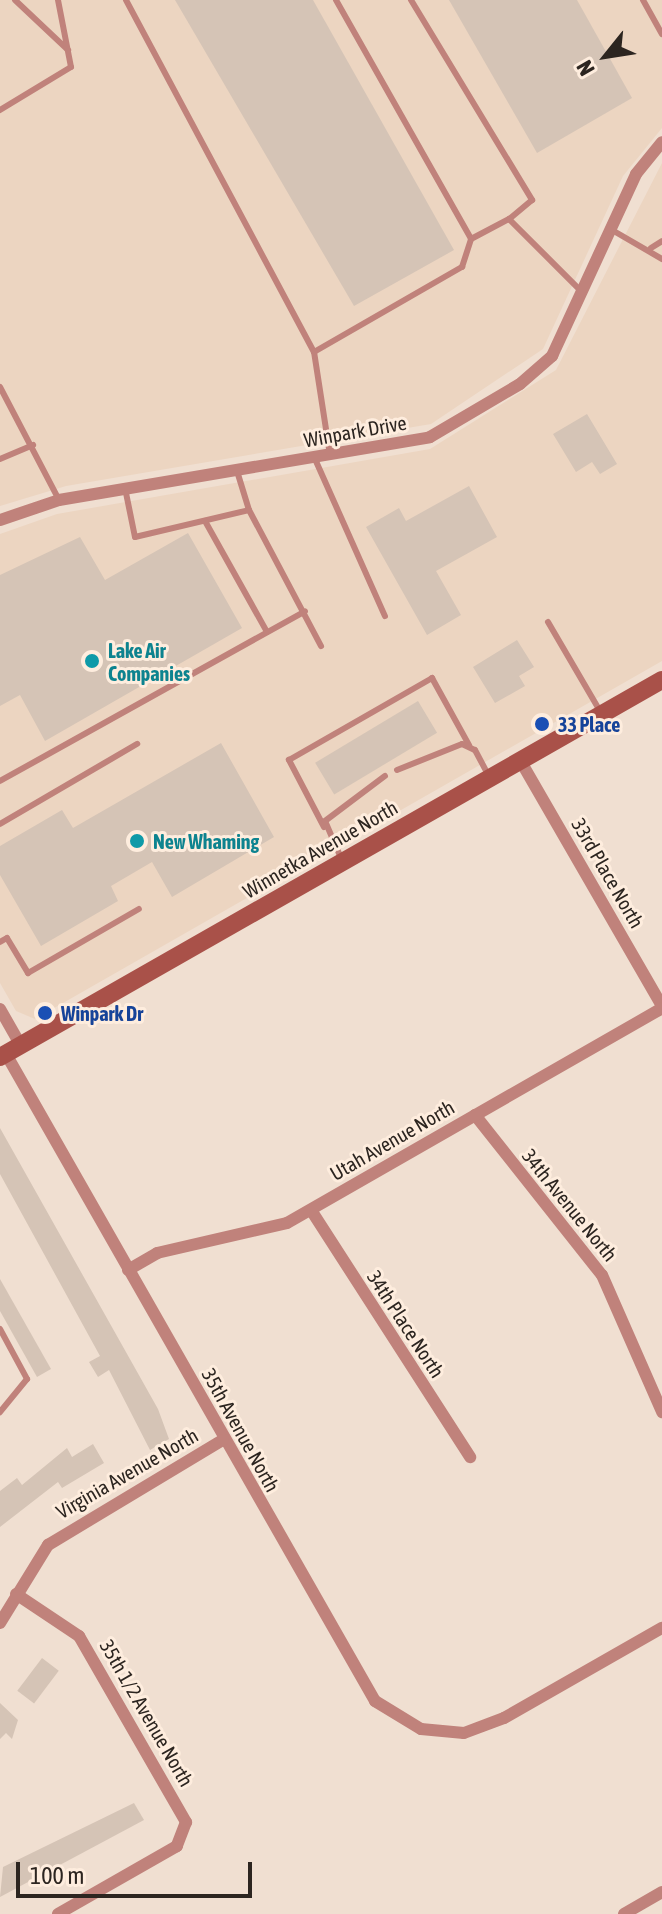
<!DOCTYPE html>
<style>
body{margin:0}
#map{position:relative;width:662px;height:1914px;overflow:hidden;background:#f0dfd1;font-family:"Asap Condensed",sans-serif}
div>[style]{position:absolute}
[style*='--x']{left:calc(var(--x)*1px);top:calc(var(--y)*1px);width:calc(var(--w)*1px);rotate:calc(var(--a)*1deg)}
.built>*{inset:0;background:#ecd5c1}
.building>*{inset:0;background:#d5c4b6;transform-origin:0 0}
.lane>*{height:6px;margin:-3px;padding:0 3px;transform-origin:3px;border-radius:3px;background:#c0827b}
.street>*{height:12px;margin:-6px;padding:0 6px;transform-origin:6px;border-radius:6px;background:#c0827b}
.secondary>*{height:18px;margin:-9px;padding:0 9px;transform-origin:9px;border-radius:9px;background:#a95149}
.dots>*{width:22px;height:22px;translate:-50% -50%;box-sizing:border-box;border:4px solid #feedde;border-radius:50%}
span{translate:-50% -50%;white-space:nowrap;text-align:center;line-height:1.15;-webkit-text-stroke:6px #feedde;paint-order:stroke}
.street-label{font-size:20px;color:#2c2520}
.culture-label{font-size:20px;color:#0d838f;font-weight:700}
.left{translate:0 -50%;text-align:left}
.transit-label{font-size:20px;color:#164399;font-weight:700}
.north{position:absolute;left:566px;top:16px;width:80px;height:80px;-webkit-text-stroke:6px #feedde;paint-order:stroke;rotate:240deg;font-size:22px;font-weight:700;line-height:32px;text-align:center;color:#2c2520}
.north::after{content:'';display:block;margin:auto;width:28px;height:36px;background:#2c2520;clip-path:polygon(50% 0,100% 100%,50% 72%,0 100%)}
.scale{position:absolute;left:16px;top:1862px;width:236px;height:36px;box-sizing:border-box;border:4px solid #2c2520;border-top:0;padding-left:10px;font-size:24px;line-height:28px;white-space:nowrap;color:#2c2520;-webkit-text-stroke:6px #feedde;paint-order:stroke}
</style>
<div id="map">
<div class="built">
<div style="clip-path:polygon(0 0,662px 0,662px 128px,623px 176px,543px 349px,431px 424px,66px 486px,0 506px)"></div>
<div style="clip-path:polygon(662px 163px,662px 661px,35px 1019px,16px 1011px,0 983px,0 534px,57px 514px,430px 449px,556px 370px)"></div>
</div>
<div class="building">
<div style="clip-path:polygon(175px 0,313px 0,454px 250px,354px 306px)"></div>
<div style="clip-path:polygon(449px 0,577px 0,632px 98px,537px 153px)"></div>
<div style="clip-path:polygon(587px 414px,617px 464px,600px 474px,592px 462px,576px 472px,553px 434px)"></div>
<div style="clip-path:polygon(469px 486px,497px 537px,436px 571px,461px 615px,427px 635px,366px 527px,399px 508px,406px 521px)"></div>
<div style="clip-path:polygon(188px 533px,242px 628px,45px 741px,20px 695px,0 706px,0 575px,80px 537px,105px 580px)"></div>
<div style="clip-path:polygon(517px 640px,534px 667px,519px 676px,525px 686px,495px 703px,473px 667px)"></div>
<div style="left:418px;top:701px;width:37px;height:120px;rotate:59deg"></div>
<div style="clip-path:polygon(221px 743px,274px 837px,172px 897px,152px 862px,111px 886px,118px 901px,41px 946px,0 875px,0 846px,62px 810px,73px 828px)"></div>
<div style="clip-path:polygon(0 1128px,158px 1409px,169px 1439px,150px 1450px,109px 1370px,98px 1377px,89px 1362px,100px 1356px,0 1174px)"></div>
<div style="clip-path:polygon(0 1279px,51px 1369px,37px 1377px,0 1311px)"></div>
<div style="clip-path:polygon(93px 1444px,104px 1463px,62px 1488px,58px 1482px,0 1527px,0 1491px,17px 1478px,22px 1485px,67px 1448px,72px 1457px)"></div>
<div style="left:42px;top:1658px;width:21px;height:41px;rotate:37deg"></div>
<div style="clip-path:polygon(0 1703px,18px 1720px,12px 1739px,6px 1733px,0 1739px)"></div>
<div style="clip-path:polygon(134px 1803px,144px 1820px,0 1897px,3px 1867px)"></div>
</div>
<div class="lane">
<div style="--x:15;--y:0;--w:73;--a:43.3"></div>
<div style="--x:126;--y:0;--w:399;--a:61.9"></div>
<div style="--x:336;--y:0;--w:274;--a:60.5"></div>
<div style="--x:471;--y:239;--w:43;--a:-27.8"></div>
<div style="--x:411;--y:0;--w:234;--a:58.8"></div>
<div style="--x:532;--y:200;--w:30;--a:140"></div>
<div style="--x:509;--y:219;--w:102;--a:45"></div>
<div style="--x:643;--y:0;--w:39;--a:61"></div>
<div style="--x:0;--y:110;--w:83;--a:-31.2"></div>
<div style="--x:71;--y:67;--w:68;--a:-101"></div>
<div style="--x:612;--y:230;--w:58;--a:30.1"></div>
<div style="--x:651;--y:248;--w:13;--a:-32"></div>
<div style="--x:0;--y:387;--w:127;--a:62.4"></div>
<div style="--x:330;--y:455;--w:104;--a:-98.8"></div>
<div style="--x:314;--y:352;--w:171;--a:-29.9"></div>
<div style="--x:462;--y:267;--w:29;--a:-72"></div>
<div style="--x:0;--y:459;--w:36;--a:-23"></div>
<div style="--x:315;--y:459;--w:172;--a:66"></div>
<div style="--x:237;--y:471;--w:41;--a:72.9"></div>
<div style="--x:249;--y:510;--w:154;--a:62.1"></div>
<div style="--x:125;--y:488;--w:50;--a:78.5"></div>
<div style="--x:135;--y:537;--w:117;--a:-13.3"></div>
<div style="--x:205;--y:521;--w:127;--a:60.8"></div>
<div style="--x:548;--y:622;--w:103;--a:59.7"></div>
<div style="--x:397;--y:770;--w:70;--a:-21.8"></div>
<div style="--x:462;--y:744;--w:14;--a:25"></div>
<div style="--x:475;--y:750;--w:27;--a:62"></div>
<div style="--x:0;--y:781;--w:349;--a:-29.1"></div>
<div style="--x:0;--y:824;--w:159;--a:-30.3"></div>
<div style="--x:324;--y:827;--w:76;--a:-117.6"></div>
<div style="--x:289;--y:760;--w:165;--a:-29.8"></div>
<div style="--x:432;--y:678;--w:77;--a:61.1"></div>
<div style="--x:341;--y:858;--w:40;--a:-113.4"></div>
<div style="--x:325;--y:821;--w:75;--a:-36.9"></div>
<div style="--x:0;--y:942;--w:8;--a:-30"></div>
<div style="--x:7;--y:938;--w:41;--a:59"></div>
<div style="--x:28;--y:973;--w:128;--a:-30"></div>
<div style="--x:0;--y:1329;--w:57;--a:61.6"></div>
<div style="--x:27;--y:1379;--w:43;--a:129.3"></div>
</div>
<div class="street">
<div style="--x:0;--y:520;--w:62;--a:-18.7"></div>
<div style="--x:59;--y:500;--w:376;--a:-9.6"></div>
<div style="--x:430;--y:437;--w:104;--a:-30.5"></div>
<div style="--x:520;--y:384;--w:43;--a:-41.2"></div>
<div style="--x:552;--y:356;--w:200;--a:-65.2"></div>
<div style="--x:636;--y:174;--w:41;--a:-50.9"></div>
<div style="--x:520;--y:760;--w:284;--a:60"></div>
<div style="--x:0;--y:1009;--w:40;--a:60.3"></div>
<div style="--x:6;--y:1054;--w:745;--a:60.3"></div>
<div style="--x:375;--y:1701;--w:54;--a:31.3"></div>
<div style="--x:421;--y:1729;--w:43;--a:5.3"></div>
<div style="--x:464;--y:1733;--w:43;--a:-20.6"></div>
<div style="--x:504;--y:1718;--w:182;--a:-29.7"></div>
<div style="--x:475;--y:1115;--w:204;--a:51.6"></div>
<div style="--x:602;--y:1275;--w:150;--a:66.3"></div>
<div style="--x:311;--y:1210;--w:294;--a:57.2"></div>
<div style="--x:128;--y:1270;--w:34;--a:-30"></div>
<div style="--x:157;--y:1253;--w:133;--a:-13"></div>
<div style="--x:287;--y:1223;--w:432;--a:-29.8"></div>
<div style="--x:16;--y:1594;--w:76;--a:33.7"></div>
<div style="--x:79;--y:1636;--w:215;--a:60.1"></div>
<div style="--x:186;--y:1822;--w:26;--a:111"></div>
<div style="--x:177;--y:1846;--w:137;--a:150.3"></div>
<div style="--x:0;--y:1623;--w:92;--a:-58.4"></div>
<div style="--x:48;--y:1545;--w:204;--a:-31"></div>
<div style="--x:624;--y:1914;--w:44;--a:-30.1"></div>
</div>
<div class="secondary">
<div style="--x:0;--y:1057;--w:762;--a:-29.66"></div>
</div>
<div class="dots">
<div style="left:92px;top:661px;background:#0f9aa8"></div>
<div style="left:542px;top:724px;background:#1a4fb4"></div>
<div style="left:137px;top:841px;background:#0f9aa8"></div>
<div style="left:45px;top:1013px;background:#1a4fb4"></div>
</div>
<div class="street-label">
<span style="left:355px;top:431px;rotate:-10deg">Winpark Drive</span>
<span style="left:320px;top:849px;rotate:-30deg">Winnetka Avenue North</span>
<span style="left:608px;top:873px;rotate:60deg">33rd Place North</span>
<span style="left:392px;top:1140px;rotate:-30deg">Utah Avenue North</span>
<span style="left:570px;top:1205px;rotate:51deg">34th Avenue North</span>
<span style="left:406px;top:1324px;rotate:57deg">34th Place North</span>
<span style="left:241px;top:1430px;rotate:61deg">35th Avenue North</span>
<span style="left:127px;top:1473px;rotate:-30deg">Virginia Avenue North</span>
<span style="left:147px;top:1713px;rotate:60deg">35th 1/2 Avenue North</span>
</div>
<div class="culture-label">
<span class="left" style="left:108px;top:662px">Lake Air<br>Companies</span>
<span class="left" style="left:153px;top:841px">New Whaming</span>
</div>
<div class="transit-label">
<span class="left" style="left:558px;top:724px">33 Place</span>
<span class="left" style="left:61px;top:1013px">Winpark Dr</span>
</div>
<div class="north">N</div>
<div class="scale">100 m</div>
</div>
